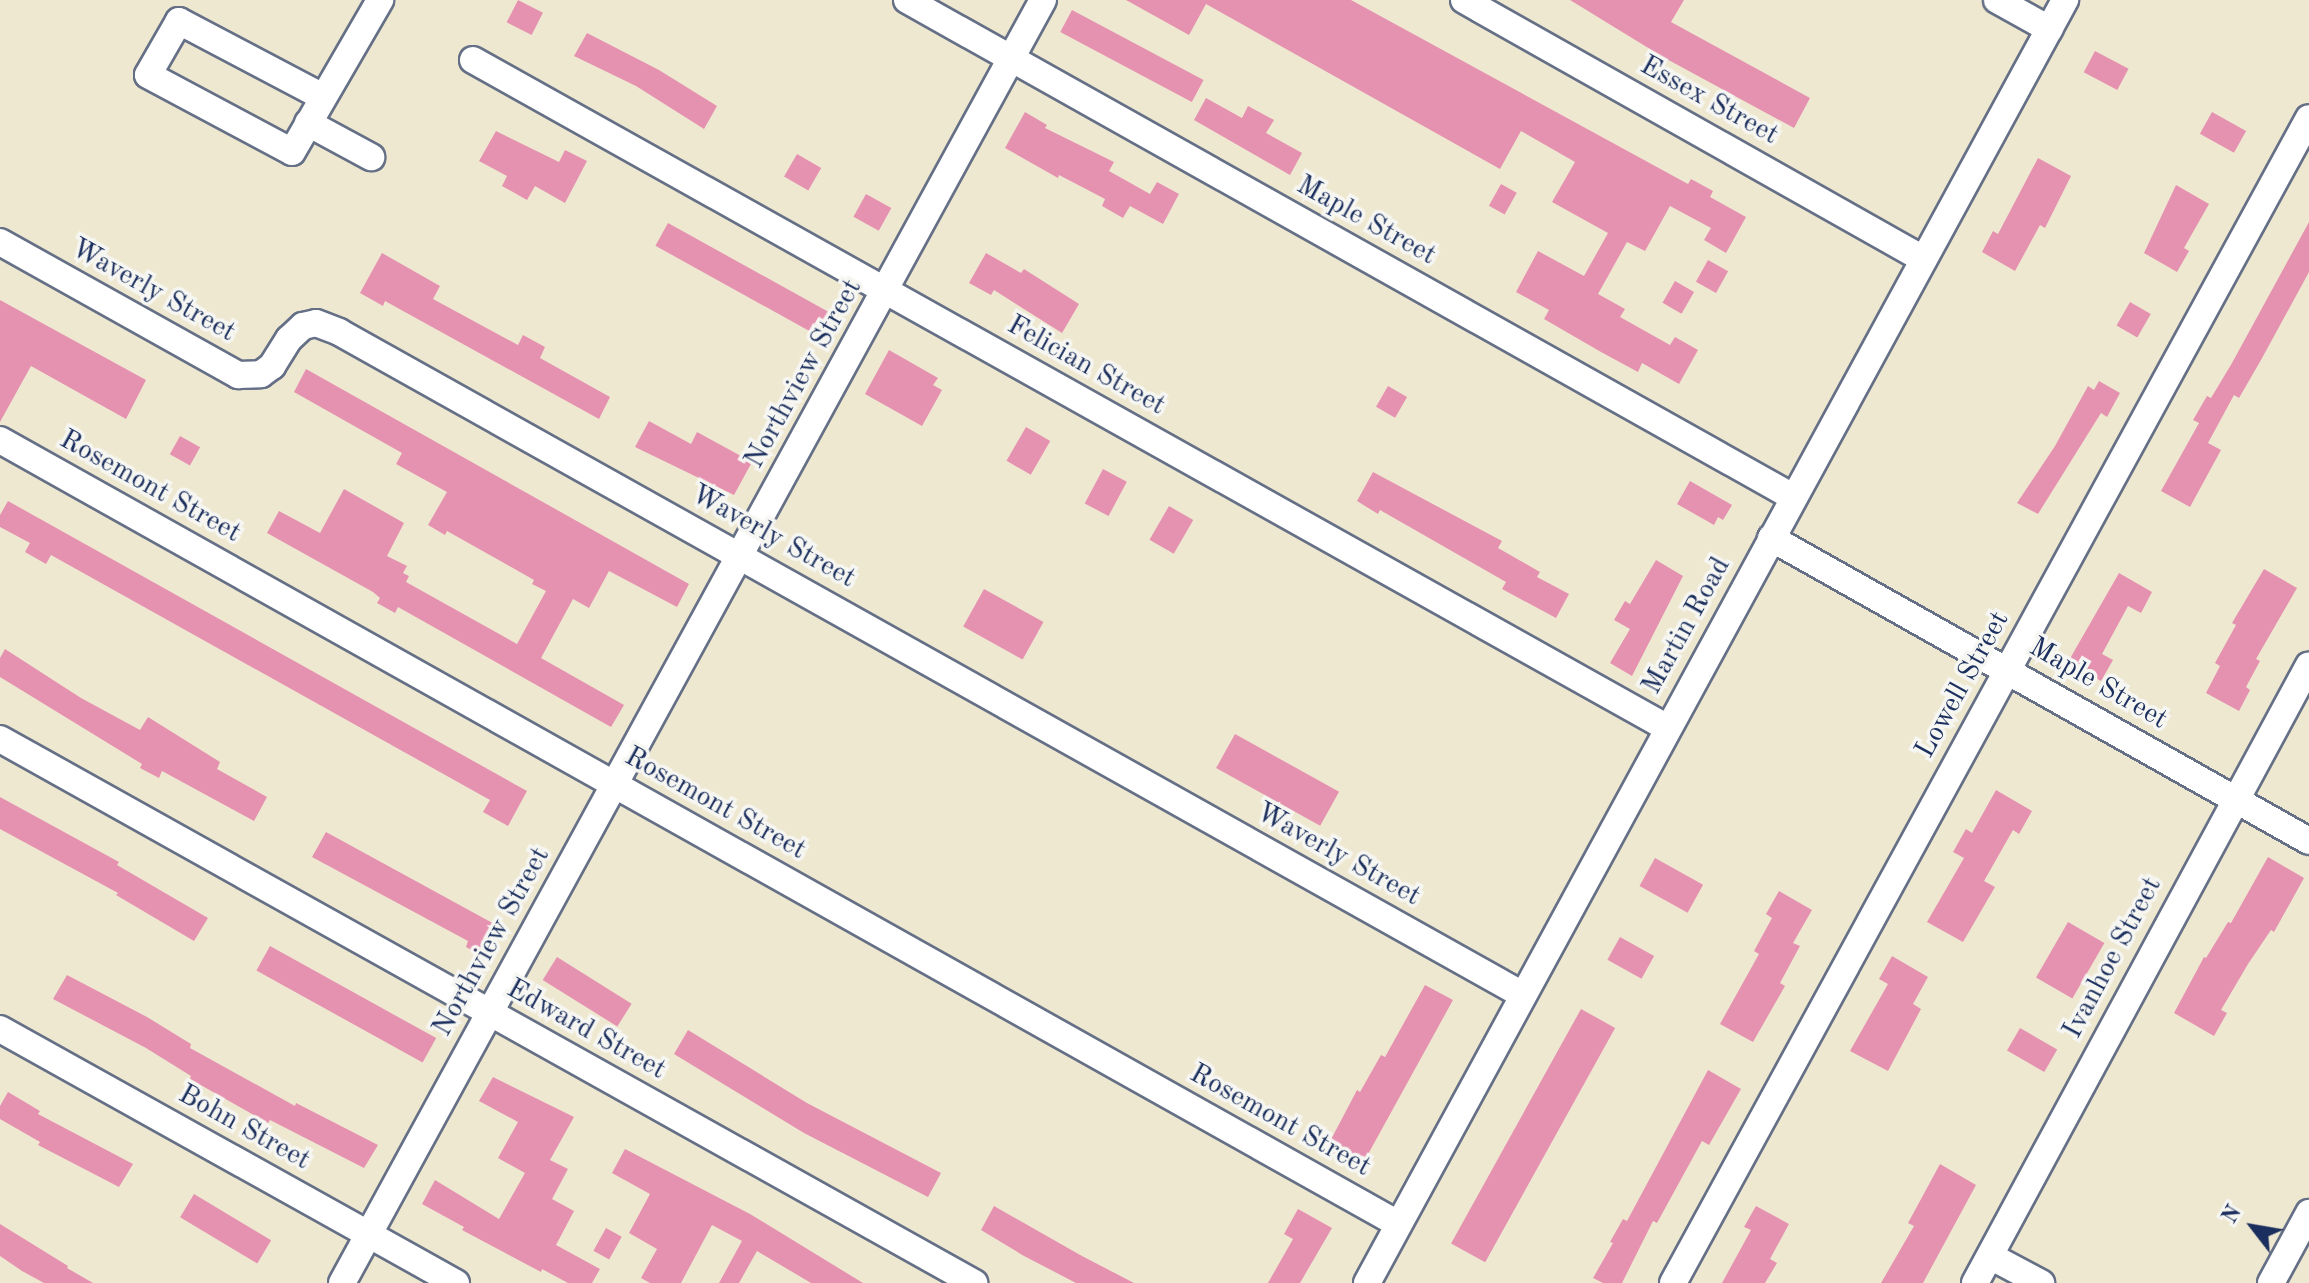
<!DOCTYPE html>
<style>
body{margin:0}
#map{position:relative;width:2309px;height:1283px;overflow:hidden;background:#efe8d1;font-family:"Old Standard TT",serif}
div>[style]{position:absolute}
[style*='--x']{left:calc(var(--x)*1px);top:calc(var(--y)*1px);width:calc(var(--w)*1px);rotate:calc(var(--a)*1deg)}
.building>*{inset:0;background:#e592b1;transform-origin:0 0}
.roads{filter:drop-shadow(2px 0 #657086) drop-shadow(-2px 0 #657086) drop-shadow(0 2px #657086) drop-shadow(0 -2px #657086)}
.minor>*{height:26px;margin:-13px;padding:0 13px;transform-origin:13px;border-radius:13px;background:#fff}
span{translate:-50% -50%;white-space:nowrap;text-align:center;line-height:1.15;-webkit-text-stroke:7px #f6f6f2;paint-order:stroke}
.street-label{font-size:28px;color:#1b2f5e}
.north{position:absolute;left:2213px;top:1187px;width:80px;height:80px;-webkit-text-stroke:6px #f6f6f2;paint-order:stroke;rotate:301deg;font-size:22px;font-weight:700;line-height:32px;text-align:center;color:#1b2f5e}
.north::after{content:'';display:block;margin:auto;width:28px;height:36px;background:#1b2f5e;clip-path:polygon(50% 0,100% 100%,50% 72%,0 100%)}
</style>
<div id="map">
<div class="building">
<div style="left:518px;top:0;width:28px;height:25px;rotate:27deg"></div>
<div style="clip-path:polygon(1126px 0,1351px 0,1688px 184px,1691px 179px,1713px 191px,1710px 197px,1746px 217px,1726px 253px,1704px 240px,1711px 228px,1670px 206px,1645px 251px,1627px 242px,1598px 294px,1625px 309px,1620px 317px,1670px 345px,1675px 337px,1698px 350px,1679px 384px,1642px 363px,1638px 372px,1601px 352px,1544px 319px,1549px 310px,1516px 292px,1538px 251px,1584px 276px,1608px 233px,1552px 202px,1575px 162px,1521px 131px,1500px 169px,1206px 4px,1189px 35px)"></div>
<div style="clip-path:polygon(1570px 0,1684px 0,1671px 22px,1810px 98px,1794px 128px,1663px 57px)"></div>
<div style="left:1072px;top:10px;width:149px;height:25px;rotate:28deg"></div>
<div style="clip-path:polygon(587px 33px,659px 70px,717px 106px,704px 129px,636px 86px,574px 56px)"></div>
<div style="left:2095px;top:51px;width:38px;height:24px;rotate:28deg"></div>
<div style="clip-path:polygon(1206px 98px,1242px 118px,1248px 106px,1274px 120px,1266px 133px,1302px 153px,1290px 175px,1194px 120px)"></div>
<div style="clip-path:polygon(1025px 112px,1047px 125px,1045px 128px,1114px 162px,1109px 171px,1150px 194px,1157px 182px,1179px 194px,1163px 224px,1130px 206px,1123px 218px,1102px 206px,1105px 199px,1059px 175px,1058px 178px,1005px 148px)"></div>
<div style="left:2212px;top:112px;width:39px;height:25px;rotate:29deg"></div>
<div style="clip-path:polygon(496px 131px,559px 162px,565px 150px,587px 161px,565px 203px,535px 186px,527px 200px,502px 186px,507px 176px,479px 161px)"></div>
<div style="left:797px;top:154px;width:28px;height:26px;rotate:30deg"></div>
<div style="clip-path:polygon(2038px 158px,2071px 176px,2045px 228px,2040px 225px,2015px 271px,1982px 252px,1993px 231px,1998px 234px)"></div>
<div style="left:1501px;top:184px;width:18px;height:25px;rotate:29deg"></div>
<div style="clip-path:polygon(2176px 185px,2209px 204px,2184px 248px,2189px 251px,2177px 272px,2144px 253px)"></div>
<div style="left:866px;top:194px;width:29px;height:26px;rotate:29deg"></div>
<div style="clip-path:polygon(2309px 222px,2309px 272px,2261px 360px,2239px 398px,2234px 395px,2208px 443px,2221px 450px,2190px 507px,2161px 491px,2199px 423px,2193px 420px,2207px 396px,2211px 398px,2232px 363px)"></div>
<div style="left:668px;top:223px;width:192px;height:26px;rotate:29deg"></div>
<div style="clip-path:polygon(382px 253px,440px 286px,433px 299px,518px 345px,523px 335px,545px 347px,540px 358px,610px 397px,599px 419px,385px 301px,383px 306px,360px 293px)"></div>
<div style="clip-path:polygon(986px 253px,1021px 273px,1024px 269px,1079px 304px,1062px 333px,994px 290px,991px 295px,969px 283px)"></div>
<div style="left:1708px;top:260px;width:23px;height:25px;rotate:29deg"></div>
<div style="left:1675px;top:281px;width:22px;height:25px;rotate:30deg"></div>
<div style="clip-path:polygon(0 300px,146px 380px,126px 419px,31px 366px,0 422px)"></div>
<div style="left:2130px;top:302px;width:24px;height:27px;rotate:30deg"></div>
<div style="clip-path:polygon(889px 350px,938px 378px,933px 385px,942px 390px,922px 426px,865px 394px)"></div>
<div style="clip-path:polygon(306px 369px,689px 584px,677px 607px,609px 571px,589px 608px,573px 599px,541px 658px,624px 705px,611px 727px,398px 607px,395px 613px,377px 603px,380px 598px,373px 592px,267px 533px,279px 511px,320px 533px,344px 489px,404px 523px,387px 556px,407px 566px,403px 573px,409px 576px,406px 582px,517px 644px,546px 591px,532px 584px,534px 580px,504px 563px,447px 531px,445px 535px,428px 525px,447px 492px,396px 464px,402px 453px,294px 392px)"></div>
<div style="clip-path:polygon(2099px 381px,2120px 393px,2107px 417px,2101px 413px,2038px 514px,2017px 503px,2055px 446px,2088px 386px,2094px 390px)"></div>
<div style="left:1388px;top:386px;width:22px;height:24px;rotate:30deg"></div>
<div style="clip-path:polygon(649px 421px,691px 444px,697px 432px,752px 462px,734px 495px,635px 447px)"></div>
<div style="left:1026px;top:427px;width:28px;height:39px;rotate:30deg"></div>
<div style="left:180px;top:436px;width:23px;height:21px;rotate:29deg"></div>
<div style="left:1103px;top:469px;width:27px;height:39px;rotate:28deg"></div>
<div style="clip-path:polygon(1373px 472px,1502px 541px,1498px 548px,1540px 572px,1537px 577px,1569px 594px,1556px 618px,1502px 589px,1506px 582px,1380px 510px,1378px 514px,1357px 501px)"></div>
<div style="clip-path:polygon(1690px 481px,1732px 505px,1723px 520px,1718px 517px,1714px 525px,1677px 504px)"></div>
<div style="clip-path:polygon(8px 501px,527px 791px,508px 826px,483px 812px,490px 800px,51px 555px,46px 564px,25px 552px,30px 543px,0 527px,0 515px)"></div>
<div style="left:1169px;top:506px;width:28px;height:39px;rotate:30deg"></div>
<div style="clip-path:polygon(1656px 560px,1683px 576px,1632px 676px,1610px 663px,1630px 629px,1614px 620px,1625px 601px,1630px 604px)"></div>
<div style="clip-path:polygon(2264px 569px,2297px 588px,2256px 659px,2260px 661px,2246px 687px,2250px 690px,2239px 711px,2206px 693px,2220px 666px,2215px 663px,2236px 625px,2232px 623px)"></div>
<div style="clip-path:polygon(2119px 573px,2152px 592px,2141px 613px,2128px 606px,2102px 654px,2113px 660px,2101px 681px,2068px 662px)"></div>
<div style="left:984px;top:589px;width:68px;height:43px;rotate:29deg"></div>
<div style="clip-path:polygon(5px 649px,81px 698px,140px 730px,148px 717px,220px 762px,217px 769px,267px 797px,254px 821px,162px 771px,159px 778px,140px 768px,142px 764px,0 677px,0 658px)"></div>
<div style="left:1235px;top:734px;width:119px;height:39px;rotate:29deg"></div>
<div style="clip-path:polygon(1996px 790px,2032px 811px,2019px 834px,2013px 830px,1984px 881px,1995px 887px,1963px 942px,1927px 922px,1964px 858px,1953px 852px,1966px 829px,1972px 833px)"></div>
<div style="clip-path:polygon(0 797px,119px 862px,117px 865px,208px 918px,194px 941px,116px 895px,118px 893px,0 829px)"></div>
<div style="clip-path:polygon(326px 832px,498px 926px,481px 955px,466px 947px,468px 941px,312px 857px)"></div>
<div style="clip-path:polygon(2268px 857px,2304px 878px,2274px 932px,2271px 930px,2248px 964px,2221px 1010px,2227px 1013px,2214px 1036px,2174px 1013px,2204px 957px,2206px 958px,2228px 922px,2231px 923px)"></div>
<div style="left:1655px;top:858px;width:55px;height:32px;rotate:29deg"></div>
<div style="clip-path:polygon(1779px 891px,1812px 910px,1793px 943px,1800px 946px,1780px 983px,1785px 986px,1753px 1042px,1720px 1024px,1759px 954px,1754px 951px,1772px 918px,1766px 914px)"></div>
<div style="left:2068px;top:922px;width:42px;height:64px;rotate:30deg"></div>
<div style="left:1620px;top:937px;width:39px;height:26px;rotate:29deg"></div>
<div style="left:270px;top:946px;width:190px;height:28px;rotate:29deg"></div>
<div style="clip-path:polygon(1892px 956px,1928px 977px,1913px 1004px,1921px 1009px,1888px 1071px,1850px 1051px,1888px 984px,1879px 979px)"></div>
<div style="left:557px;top:957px;width:88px;height:27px;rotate:32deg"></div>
<div style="clip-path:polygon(67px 975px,147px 1017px,191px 1044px,190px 1048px,295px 1106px,296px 1103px,378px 1145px,364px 1168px,270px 1120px,268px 1123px,190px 1079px,191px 1076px,146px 1048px,53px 999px)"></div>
<div style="clip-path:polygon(1425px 985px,1453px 1000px,1361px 1167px,1326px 1149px,1357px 1090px,1360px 1092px,1381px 1055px,1385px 1057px)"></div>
<div style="left:1581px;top:1009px;width:39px;height:268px;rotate:29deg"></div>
<div style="left:2020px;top:1028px;width:43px;height:26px;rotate:30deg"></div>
<div style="clip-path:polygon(688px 1030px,807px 1103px,941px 1173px,928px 1197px,804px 1133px,674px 1054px)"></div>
<div style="clip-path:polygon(1708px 1070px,1741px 1089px,1709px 1145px,1702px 1141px,1657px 1223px,1653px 1221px,1622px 1283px,1603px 1283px,1593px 1278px,1613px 1243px,1610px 1242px,1623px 1219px,1627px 1221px)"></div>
<div style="clip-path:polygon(493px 1077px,574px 1117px,550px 1160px,568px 1169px,552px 1199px,574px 1211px,556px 1245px,600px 1269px,592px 1283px,568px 1283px,542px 1269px,541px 1272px,462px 1230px,464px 1227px,422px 1204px,435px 1180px,499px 1219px,525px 1173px,498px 1158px,518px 1122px,479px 1101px)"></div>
<div style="clip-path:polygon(8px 1092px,40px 1111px,38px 1114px,133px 1164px,119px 1187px,38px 1145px,40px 1142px,0 1119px,0 1106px)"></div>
<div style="clip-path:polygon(625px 1149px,750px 1214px,863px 1283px,811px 1283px,757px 1251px,739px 1283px,719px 1283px,742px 1241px,712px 1225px,681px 1283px,650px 1283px,641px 1278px,657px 1249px,629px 1233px,650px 1194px,612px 1173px)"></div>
<div style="clip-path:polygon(1940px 1164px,1976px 1185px,1923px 1283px,1881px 1283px,1914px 1226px,1908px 1223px)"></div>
<div style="left:194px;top:1194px;width:90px;height:27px;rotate:31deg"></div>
<div style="clip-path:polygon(994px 1206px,1082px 1256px,1134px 1283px,1076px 1283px,1024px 1256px,981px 1230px)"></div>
<div style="clip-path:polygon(1756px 1206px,1789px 1224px,1770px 1259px,1777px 1263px,1765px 1283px,1722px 1283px,1751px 1230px,1744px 1227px)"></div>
<div style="clip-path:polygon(1298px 1209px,1332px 1228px,1300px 1283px,1268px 1283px,1293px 1239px,1284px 1234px)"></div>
<div style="clip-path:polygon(0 1224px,68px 1266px,67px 1268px,93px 1283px,44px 1283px,22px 1271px,0 1256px)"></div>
<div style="left:606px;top:1228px;width:18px;height:26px;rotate:29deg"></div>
</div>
<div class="roads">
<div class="minor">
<div style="--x:907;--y:0;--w:1016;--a:29.29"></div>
<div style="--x:1464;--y:0;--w:527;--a:29.43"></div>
<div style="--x:1997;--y:0;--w:60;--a:29.1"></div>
<div style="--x:473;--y:60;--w:1369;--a:29.21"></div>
<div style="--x:323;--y:97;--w:163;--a:-152.2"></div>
<div style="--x:179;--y:21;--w:62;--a:119.9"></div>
<div style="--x:148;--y:75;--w:163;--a:28.1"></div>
<div style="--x:292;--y:152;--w:176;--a:-59.9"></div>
<div style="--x:308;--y:123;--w:72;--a:28.4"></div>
<div style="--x:0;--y:242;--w:273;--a:29.2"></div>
<div style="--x:238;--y:375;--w:23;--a:-2"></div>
<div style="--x:261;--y:374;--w:14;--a:-36"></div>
<div style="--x:272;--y:366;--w:32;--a:-58"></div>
<div style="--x:289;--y:339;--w:19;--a:-43"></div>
<div style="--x:303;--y:326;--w:13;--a:-13"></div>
<div style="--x:316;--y:323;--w:25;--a:21"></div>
<div style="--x:339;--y:332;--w:1357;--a:29.25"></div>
<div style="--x:0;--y:440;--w:1603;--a:29.28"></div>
<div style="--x:1771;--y:538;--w:617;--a:29.39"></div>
<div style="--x:0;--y:739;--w:1116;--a:29.18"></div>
<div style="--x:0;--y:1029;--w:522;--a:29.12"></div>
<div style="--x:1990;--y:1256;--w:58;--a:27.9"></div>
<div style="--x:342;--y:1283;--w:1462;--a:-61.35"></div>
<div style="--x:1367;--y:1283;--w:1461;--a:-61.45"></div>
<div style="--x:1673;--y:1283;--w:1327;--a:-61.37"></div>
<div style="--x:1975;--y:1283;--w:702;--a:-61.61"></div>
<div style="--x:2271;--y:1283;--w:80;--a:-61.5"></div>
</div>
</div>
<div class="street-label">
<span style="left:1709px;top:101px;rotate:29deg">Essex Street</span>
<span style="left:1366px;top:221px;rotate:29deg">Maple Street</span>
<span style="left:153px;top:291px;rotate:29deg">Waverly Street</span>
<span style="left:1086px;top:366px;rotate:29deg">Felician Street</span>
<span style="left:804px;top:374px;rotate:-61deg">Northview Street</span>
<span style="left:150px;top:487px;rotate:29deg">Rosemont Street</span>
<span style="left:773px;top:537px;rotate:29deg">Waverly Street</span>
<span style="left:1687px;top:626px;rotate:-61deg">Martin Road</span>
<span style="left:2098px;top:684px;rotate:30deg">Maple Street</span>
<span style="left:1963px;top:685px;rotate:-61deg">Lowell Street</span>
<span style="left:715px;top:804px;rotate:29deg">Rosemont Street</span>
<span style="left:1338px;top:855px;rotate:29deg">Waverly Street</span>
<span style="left:492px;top:942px;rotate:-61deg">Northview Street</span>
<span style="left:2113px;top:958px;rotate:-62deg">Ivanhoe Street</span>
<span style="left:586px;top:1030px;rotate:29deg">Edward Street</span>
<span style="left:1280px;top:1121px;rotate:29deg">Rosemont Street</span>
<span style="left:244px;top:1128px;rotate:29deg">Bohn Street</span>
</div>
<div class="north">N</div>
</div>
